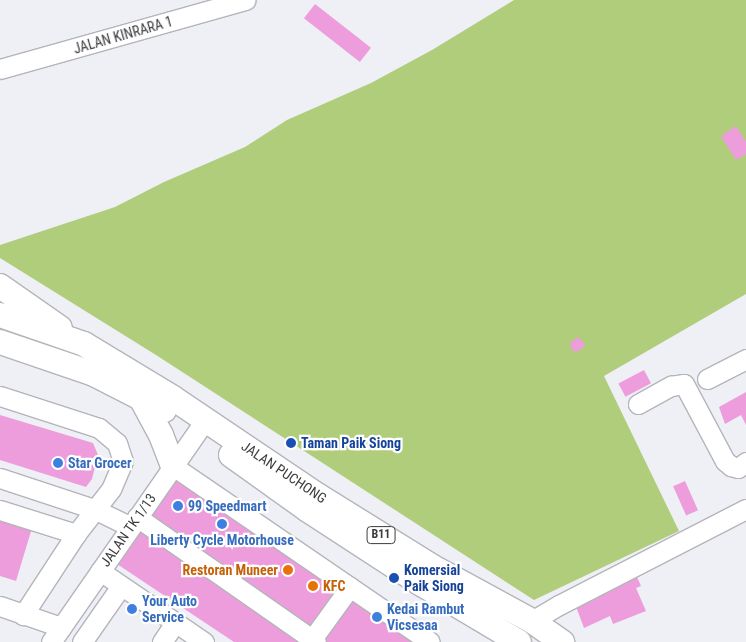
<!DOCTYPE html>
<style>
body{margin:0}
#map{position:relative;width:746px;height:642px;overflow:hidden;background:#efeff6;font-family:"Roboto Condensed",sans-serif}
div>[style]{position:absolute}
[style*='--x']{left:calc(var(--x)*1px);top:calc(var(--y)*1px);width:calc(var(--w)*1px);rotate:calc(var(--a)*1deg)}
.green>*{inset:0;background:#b0cd7c}
.building>*{inset:0;background:#ed9ddc;transform-origin:0 0}
.roads{filter:drop-shadow(1px 0 #b4b5bb) drop-shadow(-1px 0 #b4b5bb) drop-shadow(0 1px #b4b5bb) drop-shadow(0 -1px #b4b5bb)}
.minor>*{height:19px;margin:-9.5px;padding:0 9.5px;transform-origin:9.5px;border-radius:9.5px;background:#fff}
.major>*{height:24px;margin:-12px;padding:0 12px;transform-origin:12px;border-radius:12px;background:#fff}
.dots>*{width:14px;height:14px;translate:-50% -50%;box-sizing:border-box;border:2px solid #fff;border-radius:50%}
span{translate:-50% -50%;white-space:nowrap;text-align:center;line-height:1.15;-webkit-text-stroke:4.5px #fff;paint-order:stroke}
.shield-label span{padding:1px 4px;background:#fff;border:1px solid;border-radius:4px;-webkit-text-stroke-width:0}
.shield-label{font-size:12px;color:#3c3c3f;font-weight:700}
.street-label{font-size:14px;color:#3c3c3f}
.transit-label{font-size:14px;color:#164399;font-weight:700}
.left{translate:0 -50%;text-align:left}
.shop-label{font-size:14px;color:#366cbe;font-weight:700}
.food-label{font-size:14px;color:#c56008;font-weight:700}
.right{translate:-100% -50%;text-align:right}
</style>
<div id="map">
<div class="green">
<div style="clip-path:polygon(514px 0,746px 0,746px 294px,604px 376px,679px 531px,534px 600px,156px 355px,0 258px,0 245px,115px 207px,164px 182px,245px 147px,287px 120px,371px 83px,432px 50px)"></div>
</div>
<div class="building">
<div style="left:315px;top:4px;width:71px;height:18px;rotate:38deg"></div>
<div style="clip-path:polygon(736px 126px,746px 142px,746px 154px,736px 160px,721px 136px)"></div>
<div style="left:579px;top:337px;width:11px;height:12px;rotate:56deg"></div>
<div style="left:644px;top:370px;width:15px;height:29px;rotate:62deg"></div>
<div style="clip-path:polygon(746px 392px,746px 425px,741px 415px,725px 424px,719px 407px)"></div>
<div style="clip-path:polygon(0 415px,93px 443px,98px 455px,92px 479px,86px 487px,0 460px)"></div>
<div style="left:174px;top:475px;width:203px;height:52px;rotate:35deg"></div>
<div style="left:685px;top:481px;width:32px;height:13px;rotate:66deg"></div>
<div style="clip-path:polygon(0 518px,32px 528px,16px 581px,0 576px)"></div>
<div style="clip-path:polygon(139px 531px,300px 638px,298px 642px,234px 642px,117px 564px)"></div>
<div style="clip-path:polygon(636px 575px,641px 586px,636px 588px,646px 611px,613px 624px,610px 616px,584px 628px,575px 604px)"></div>
<div style="clip-path:polygon(351px 598px,415px 642px,325px 642px,322px 640px)"></div>
</div>
<div class="roads">
<div class="minor">
<div style="--x:0;--y:69;--w:255;--a:-15.7"></div>
<div style="--x:707;--y:379;--w:44;--a:-27.1"></div>
<div style="--x:0;--y:396;--w:104;--a:17.9"></div>
<div style="--x:99;--y:428;--w:23;--a:40"></div>
<div style="--x:117;--y:443;--w:19;--a:72"></div>
<div style="--x:123;--y:461;--w:30;--a:113"></div>
<div style="--x:111;--y:489;--w:57;--a:127.9"></div>
<div style="--x:76;--y:534;--w:97;--a:123.2"></div>
<div style="--x:638;--y:404;--w:38;--a:-29"></div>
<div style="--x:671;--y:386;--w:13;--a:-9"></div>
<div style="--x:684;--y:384;--w:87;--a:62"></div>
<div style="--x:725;--y:461;--w:8;--a:40"></div>
<div style="--x:731;--y:466;--w:7;--a:16"></div>
<div style="--x:738;--y:468;--w:10;--a:-37"></div>
<div style="--x:173;--y:466;--w:311;--a:34.4"></div>
<div style="--x:0;--y:478;--w:99;--a:18.3"></div>
<div style="--x:94;--y:509;--w:41;--a:25.9"></div>
<div style="--x:0;--y:510;--w:80;--a:17.5"></div>
<div style="--x:137;--y:517;--w:218;--a:34.9"></div>
<div style="--x:100;--y:571;--w:126;--a:34.3"></div>
<div style="--x:0;--y:606;--w:65;--a:19"></div>
<div style="--x:532;--y:621;--w:31;--a:-31"></div>
<div style="--x:559;--y:605;--w:210;--a:-27.2"></div>
<div style="--x:51;--y:642;--w:272;--a:-55.2"></div>
<div style="--x:82;--y:642;--w:68;--a:-55.1"></div>
<div style="--x:162;--y:642;--w:23;--a:-56"></div>
<div style="--x:310;--y:642;--w:68;--a:-54"></div>
</div>
<div class="major">
<div style="--x:0;--y:286;--w:73;--a:35"></div>
<div style="--x:0;--y:315;--w:89;--a:19"></div>
<div style="--x:84;--y:344;--w:104;--a:31.2"></div>
<div style="--x:173;--y:398;--w:174;--a:34"></div>
<div style="--x:317;--y:495;--w:134;--a:31.9"></div>
<div style="--x:431;--y:566;--w:115;--a:28.6"></div>
<div style="--x:532;--y:621;--w:37;--a:35"></div>
<div style="--x:0;--y:342;--w:99;--a:18.8"></div>
<div style="--x:94;--y:374;--w:79;--a:27.2"></div>
<div style="--x:141;--y:398;--w:42;--a:61.6"></div>
<div style="--x:161;--y:435;--w:33;--a:69"></div>
<div style="--x:231;--y:455;--w:95;--a:35.5"></div>
<div style="--x:308;--y:510;--w:134;--a:33.1"></div>
<div style="--x:420;--y:583;--w:115;--a:30.8"></div>
</div>
</div>
<div class="dots">
<div style="left:291px;top:443px;background:#1a4fb4"></div>
<div style="left:58px;top:463px;background:#3f7fe0"></div>
<div style="left:178px;top:506px;background:#3f7fe0"></div>
<div style="left:222px;top:524px;background:#3f7fe0"></div>
<div style="left:288px;top:570px;background:#e8710a"></div>
<div style="left:394px;top:578px;background:#1a4fb4"></div>
<div style="left:313px;top:586px;background:#e8710a"></div>
<div style="left:132px;top:609px;background:#3f7fe0"></div>
<div style="left:377px;top:617px;background:#3f7fe0"></div>
</div>
<div class="shield-label">
<span style="left:381px;top:535px">B11</span>
</div>
<div class="street-label">
<span style="left:123px;top:35px;rotate:-16deg">JALAN KINRARA 1</span>
<span style="left:284px;top:472px;rotate:34deg">JALAN PUCHONG</span>
<span style="left:128px;top:530px;rotate:-55deg">JALAN TK 1/13</span>
</div>
<div class="transit-label">
<span class="left" style="left:301px;top:443px">Taman Paik Siong</span>
<span class="left" style="left:404px;top:578px">Komersial<br>Paik Siong</span>
</div>
<div class="shop-label">
<span class="left" style="left:68px;top:463px">Star Grocer</span>
<span class="left" style="left:188px;top:506px">99 Speedmart</span>
<span style="left:222px;top:540px">Liberty Cycle Motorhouse</span>
<span class="left" style="left:142px;top:609px">Your Auto<br>Service</span>
<span class="left" style="left:387px;top:617px">Kedai Rambut<br>Vicsesaa</span>
</div>
<div class="food-label">
<span class="right" style="left:278px;top:570px">Restoran Muneer</span>
<span class="left" style="left:323px;top:586px">KFC</span>
</div>
</div>
